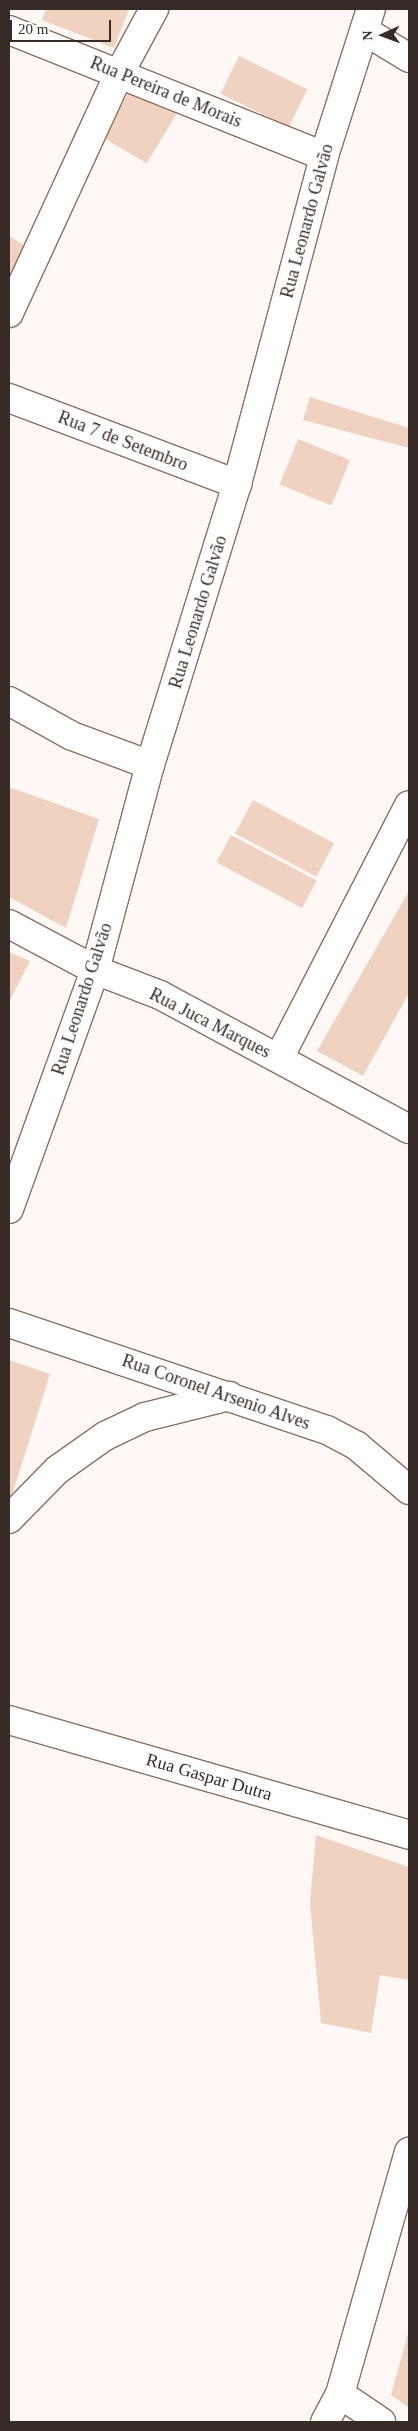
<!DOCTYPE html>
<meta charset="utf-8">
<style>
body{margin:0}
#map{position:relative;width:418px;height:2431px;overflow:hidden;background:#fff8f5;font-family:Georgia,serif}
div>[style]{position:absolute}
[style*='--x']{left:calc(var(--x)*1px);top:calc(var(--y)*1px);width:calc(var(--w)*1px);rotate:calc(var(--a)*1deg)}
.building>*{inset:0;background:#f0d2c0;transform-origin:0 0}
.roads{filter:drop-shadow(1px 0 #8a705f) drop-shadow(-1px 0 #8a705f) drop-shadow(0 1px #8a705f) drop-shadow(0 -1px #8a705f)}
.minor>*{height:28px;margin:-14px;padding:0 14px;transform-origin:14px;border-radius:14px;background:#fff}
span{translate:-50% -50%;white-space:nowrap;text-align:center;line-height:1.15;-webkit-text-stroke:5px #fff;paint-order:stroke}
.street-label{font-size:18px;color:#372c25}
.frame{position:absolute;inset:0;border:10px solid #372c25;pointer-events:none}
.north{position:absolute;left:358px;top:10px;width:50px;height:50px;-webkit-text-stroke:4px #fff;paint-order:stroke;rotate:268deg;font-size:14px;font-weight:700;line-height:20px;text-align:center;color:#372c25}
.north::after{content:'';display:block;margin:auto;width:18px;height:22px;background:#372c25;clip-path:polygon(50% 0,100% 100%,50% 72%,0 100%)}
.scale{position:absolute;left:10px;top:20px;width:101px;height:22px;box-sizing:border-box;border:2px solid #372c25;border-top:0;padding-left:6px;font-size:15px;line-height:18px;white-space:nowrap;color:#372c25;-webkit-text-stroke:4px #fff;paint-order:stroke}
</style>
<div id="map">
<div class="building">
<div style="clip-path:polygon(46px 9px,129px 9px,114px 48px,42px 20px)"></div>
<div style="left:239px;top:56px;width:76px;height:42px;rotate:26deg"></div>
<div style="left:132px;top:87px;width:52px;height:58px;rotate:31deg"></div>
<div style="clip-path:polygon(9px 236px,35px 252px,9px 296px)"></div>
<div style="clip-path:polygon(310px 397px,409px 428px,409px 448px,303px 420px)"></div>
<div style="left:298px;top:439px;width:56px;height:49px;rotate:22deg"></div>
<div style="clip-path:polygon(9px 787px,99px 819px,66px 928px,9px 897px)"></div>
<div style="left:253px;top:800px;width:92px;height:38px;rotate:28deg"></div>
<div style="left:231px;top:835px;width:97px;height:31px;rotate:28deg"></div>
<div style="clip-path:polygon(409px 891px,409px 993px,363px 1076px,317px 1051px)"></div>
<div style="clip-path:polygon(9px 952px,30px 961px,9px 1002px)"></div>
<div style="clip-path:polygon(9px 1360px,50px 1374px,9px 1505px)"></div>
<div style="clip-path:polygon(316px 1835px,409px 1867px,409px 1980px,380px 1975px,371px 2033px,321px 2023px,310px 1903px)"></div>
<div style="clip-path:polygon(409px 2330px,409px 2408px,391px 2395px)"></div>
</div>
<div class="roads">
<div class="minor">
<div style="--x:9;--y:30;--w:339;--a:21.8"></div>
<div style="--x:365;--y:31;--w:52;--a:31.5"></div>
<div style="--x:9;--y:313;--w:265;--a:-65.3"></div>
<div style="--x:120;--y:72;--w:72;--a:-61.6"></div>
<div style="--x:9;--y:398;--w:244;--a:20.7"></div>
<div style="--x:9;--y:701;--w:72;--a:29.1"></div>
<div style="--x:72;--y:736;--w:83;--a:20.4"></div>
<div style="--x:9;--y:924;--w:98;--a:28.1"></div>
<div style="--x:95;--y:970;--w:70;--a:21"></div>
<div style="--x:160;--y:995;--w:283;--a:28.3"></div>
<div style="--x:279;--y:1058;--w:284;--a:-62.8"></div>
<div style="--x:9;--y:1209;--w:254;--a:-70.2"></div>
<div style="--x:95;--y:970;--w:212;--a:-75"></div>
<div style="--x:150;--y:765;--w:294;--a:-72.8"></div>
<div style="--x:237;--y:484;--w:339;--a:-75.1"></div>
<div style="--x:324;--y:156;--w:154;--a:-72.3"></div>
<div style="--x:9;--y:1323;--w:336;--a:18.6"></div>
<div style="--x:327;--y:1430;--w:34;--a:28"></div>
<div style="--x:357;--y:1446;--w:68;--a:40.2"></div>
<div style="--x:9;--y:1519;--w:69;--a:-45.6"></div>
<div style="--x:57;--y:1470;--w:59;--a:-35.3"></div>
<div style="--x:105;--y:1436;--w:44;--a:-25.4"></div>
<div style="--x:145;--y:1417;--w:87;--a:-14"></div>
<div style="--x:9;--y:1720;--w:416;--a:16"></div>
<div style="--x:340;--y:2394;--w:50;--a:34.3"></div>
<div style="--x:325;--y:2422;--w:32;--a:-62"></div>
<div style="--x:340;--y:2394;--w:252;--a:-74.1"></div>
</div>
</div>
<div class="street-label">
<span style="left:166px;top:92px;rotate:22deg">Rua Pereira de Morais</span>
<span style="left:307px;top:221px;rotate:-75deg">Rua Leonardo Galvão</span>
<span style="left:123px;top:441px;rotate:21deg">Rua 7 de Setembro</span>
<span style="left:198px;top:612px;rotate:-73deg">Rua Leonardo Galvão</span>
<span style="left:82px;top:999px;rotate:-72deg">Rua Leonardo Galvão</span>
<span style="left:210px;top:1023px;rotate:27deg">Rua Juca Marques</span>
<span style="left:216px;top:1392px;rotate:19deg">Rua Coronel Arsenio Alves</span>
<span style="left:209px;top:1777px;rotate:16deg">Rua Gaspar Dutra</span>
</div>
<div class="frame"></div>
<div class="north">N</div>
<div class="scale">20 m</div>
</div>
